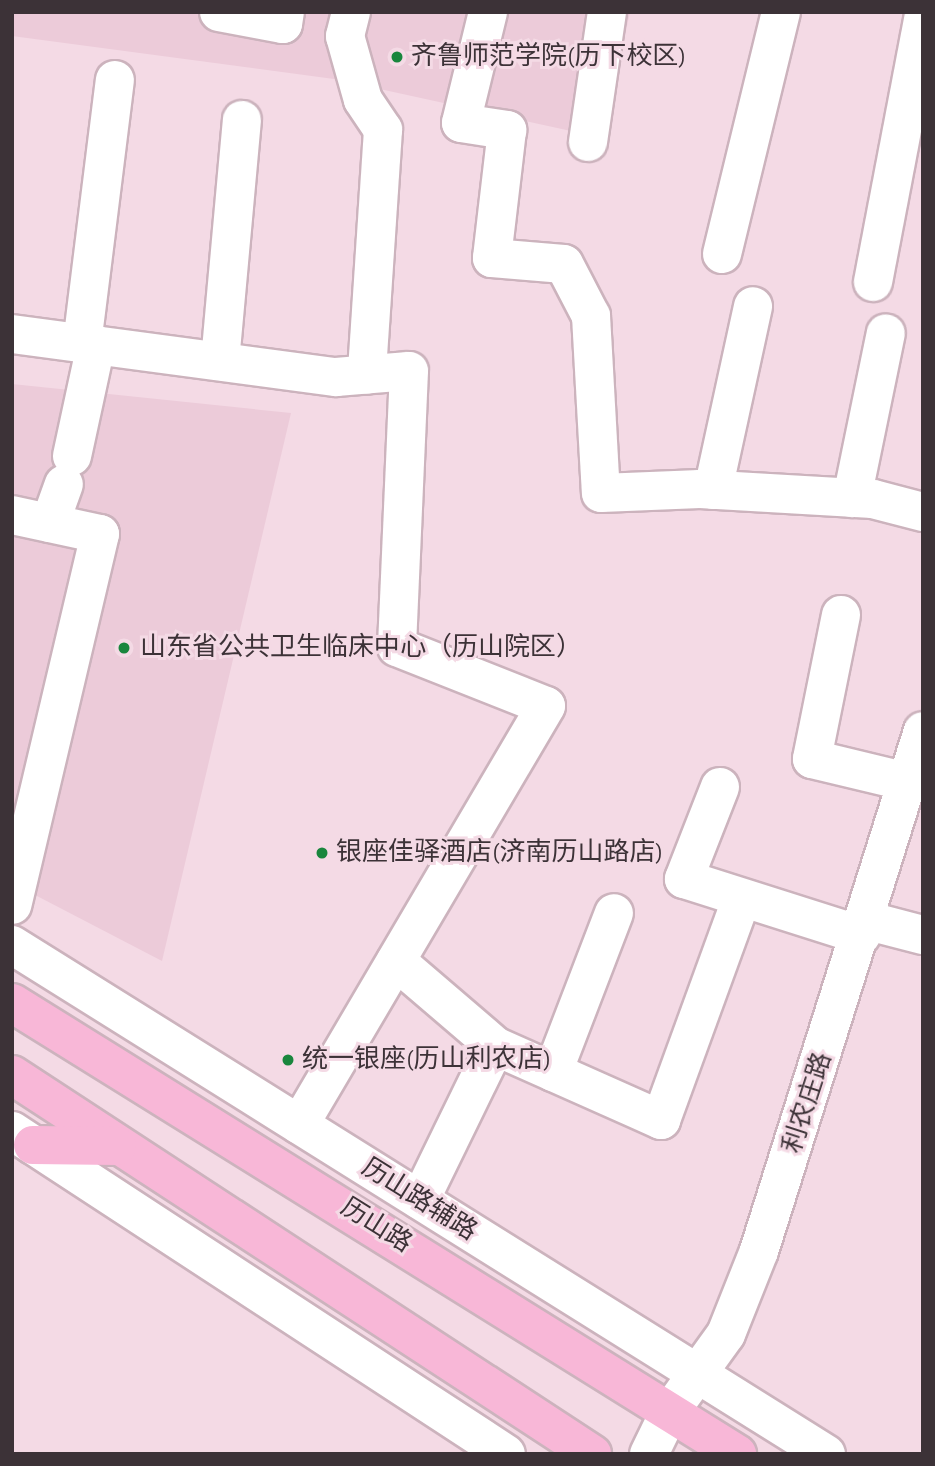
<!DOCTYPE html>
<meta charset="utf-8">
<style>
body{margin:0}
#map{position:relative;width:935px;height:1466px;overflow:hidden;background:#f4dae5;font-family:"Alegreya Sans","Noto Sans SC",sans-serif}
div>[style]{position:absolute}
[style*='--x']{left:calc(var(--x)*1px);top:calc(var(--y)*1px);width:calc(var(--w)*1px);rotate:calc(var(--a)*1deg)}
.built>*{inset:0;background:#eccbd9}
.roads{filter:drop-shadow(2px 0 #ccb3bd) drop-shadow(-2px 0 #ccb3bd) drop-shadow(0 2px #ccb3bd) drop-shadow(0 -2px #ccb3bd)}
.minor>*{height:38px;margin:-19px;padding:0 19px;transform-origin:19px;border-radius:19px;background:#fff}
.major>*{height:38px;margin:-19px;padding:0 19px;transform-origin:19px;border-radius:19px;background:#f8b7d7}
.dots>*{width:19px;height:19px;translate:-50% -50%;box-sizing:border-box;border:4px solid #f4dae5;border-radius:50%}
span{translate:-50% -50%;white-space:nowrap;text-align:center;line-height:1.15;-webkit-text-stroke:6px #f4dae5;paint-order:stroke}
.poi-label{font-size:26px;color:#3c3237}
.left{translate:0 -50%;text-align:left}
.street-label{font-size:26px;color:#3c3237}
.frame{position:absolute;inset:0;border:14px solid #3c3237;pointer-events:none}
</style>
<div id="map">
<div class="built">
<div style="clip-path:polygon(12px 12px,630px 12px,603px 138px,334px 79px,12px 36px)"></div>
<div style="clip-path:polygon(12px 384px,291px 413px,162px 961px,12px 883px)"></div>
</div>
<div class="roads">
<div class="minor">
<div style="--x:219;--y:12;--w:65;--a:10.6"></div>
<div style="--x:283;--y:24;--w:12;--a:-81"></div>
<div style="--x:351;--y:12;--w:25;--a:104"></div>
<div style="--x:345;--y:36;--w:66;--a:74.3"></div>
<div style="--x:363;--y:100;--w:36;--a:56"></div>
<div style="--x:383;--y:130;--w:245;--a:93.8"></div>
<div style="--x:488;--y:12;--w:114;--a:103.7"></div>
<div style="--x:461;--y:123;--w:47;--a:8.7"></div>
<div style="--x:507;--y:130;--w:129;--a:96.7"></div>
<div style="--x:492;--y:258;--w:72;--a:4.8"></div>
<div style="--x:564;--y:264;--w:59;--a:62.6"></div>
<div style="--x:591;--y:316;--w:177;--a:86.8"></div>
<div style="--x:601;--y:493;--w:99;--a:-2.3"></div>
<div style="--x:700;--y:489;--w:173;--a:3.3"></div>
<div style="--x:873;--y:499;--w:52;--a:14.6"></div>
<div style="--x:588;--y:142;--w:131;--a:-81.7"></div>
<div style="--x:722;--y:254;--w:249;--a:-76.3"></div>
<div style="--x:873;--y:282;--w:267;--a:-79.2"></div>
<div style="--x:12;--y:334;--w:327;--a:7.6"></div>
<div style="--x:336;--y:377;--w:73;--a:-4.7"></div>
<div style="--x:409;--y:371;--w:276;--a:92.5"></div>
<div style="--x:397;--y:647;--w:160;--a:21.6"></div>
<div style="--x:546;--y:706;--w:486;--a:120.5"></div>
<div style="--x:82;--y:344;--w:266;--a:-82.9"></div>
<div style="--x:220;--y:361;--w:242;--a:-84.8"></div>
<div style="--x:72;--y:456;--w:114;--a:-77.8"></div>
<div style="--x:713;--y:490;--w:188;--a:-77.7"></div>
<div style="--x:852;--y:498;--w:168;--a:-78.4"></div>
<div style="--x:12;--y:515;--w:90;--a:12.2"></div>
<div style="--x:100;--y:534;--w:381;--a:103.3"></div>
<div style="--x:50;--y:523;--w:41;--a:-70.3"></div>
<div style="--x:841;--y:615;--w:147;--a:101.4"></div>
<div style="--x:812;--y:759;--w:99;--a:13.5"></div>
<div style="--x:720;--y:787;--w:99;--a:111.4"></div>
<div style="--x:684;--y:879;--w:186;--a:17.6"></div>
<div style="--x:865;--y:920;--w:60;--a:14.5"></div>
<div style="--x:12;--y:945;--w:960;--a:32.02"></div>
<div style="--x:396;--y:961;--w:130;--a:40.6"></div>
<div style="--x:553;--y:1072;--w:170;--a:-69"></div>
<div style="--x:12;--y:1131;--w:590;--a:33.18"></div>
<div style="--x:420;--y:1200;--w:171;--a:-64"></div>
<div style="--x:495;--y:1046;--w:182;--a:24"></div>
<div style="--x:661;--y:1120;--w:236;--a:-70"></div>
<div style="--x:649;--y:1454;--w:46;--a:-64"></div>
<div style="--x:669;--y:1413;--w:97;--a:-54.2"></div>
<div style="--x:726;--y:1334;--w:89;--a:-68.3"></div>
<div style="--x:759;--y:1251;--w:545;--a:-72.5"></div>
</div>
<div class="major">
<div style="--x:12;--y:1003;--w:854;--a:31.88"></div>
<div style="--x:12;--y:1075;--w:693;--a:33.16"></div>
<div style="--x:33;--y:1145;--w:84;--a:0.7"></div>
</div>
</div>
<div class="dots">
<div style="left:397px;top:57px;background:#19863d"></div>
<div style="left:124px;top:648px;background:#19863d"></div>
<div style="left:322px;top:853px;background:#19863d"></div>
<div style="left:288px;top:1060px;background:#19863d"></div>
</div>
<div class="poi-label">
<span class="left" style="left:411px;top:57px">齐鲁师范学院(历下校区)</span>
<span class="left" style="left:140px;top:648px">山东省公共卫生临床中心（历山院区）</span>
<span class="left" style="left:336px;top:853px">银座佳驿酒店(济南历山路店)</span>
<span class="left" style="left:302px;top:1060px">统一银座(历山利农店)</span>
</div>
<div class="street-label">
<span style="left:808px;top:1103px;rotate:-72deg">利农庄路</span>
<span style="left:419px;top:1200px;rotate:32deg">历山路辅路</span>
<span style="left:376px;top:1226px;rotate:32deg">历山路</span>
</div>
<div class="frame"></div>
</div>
